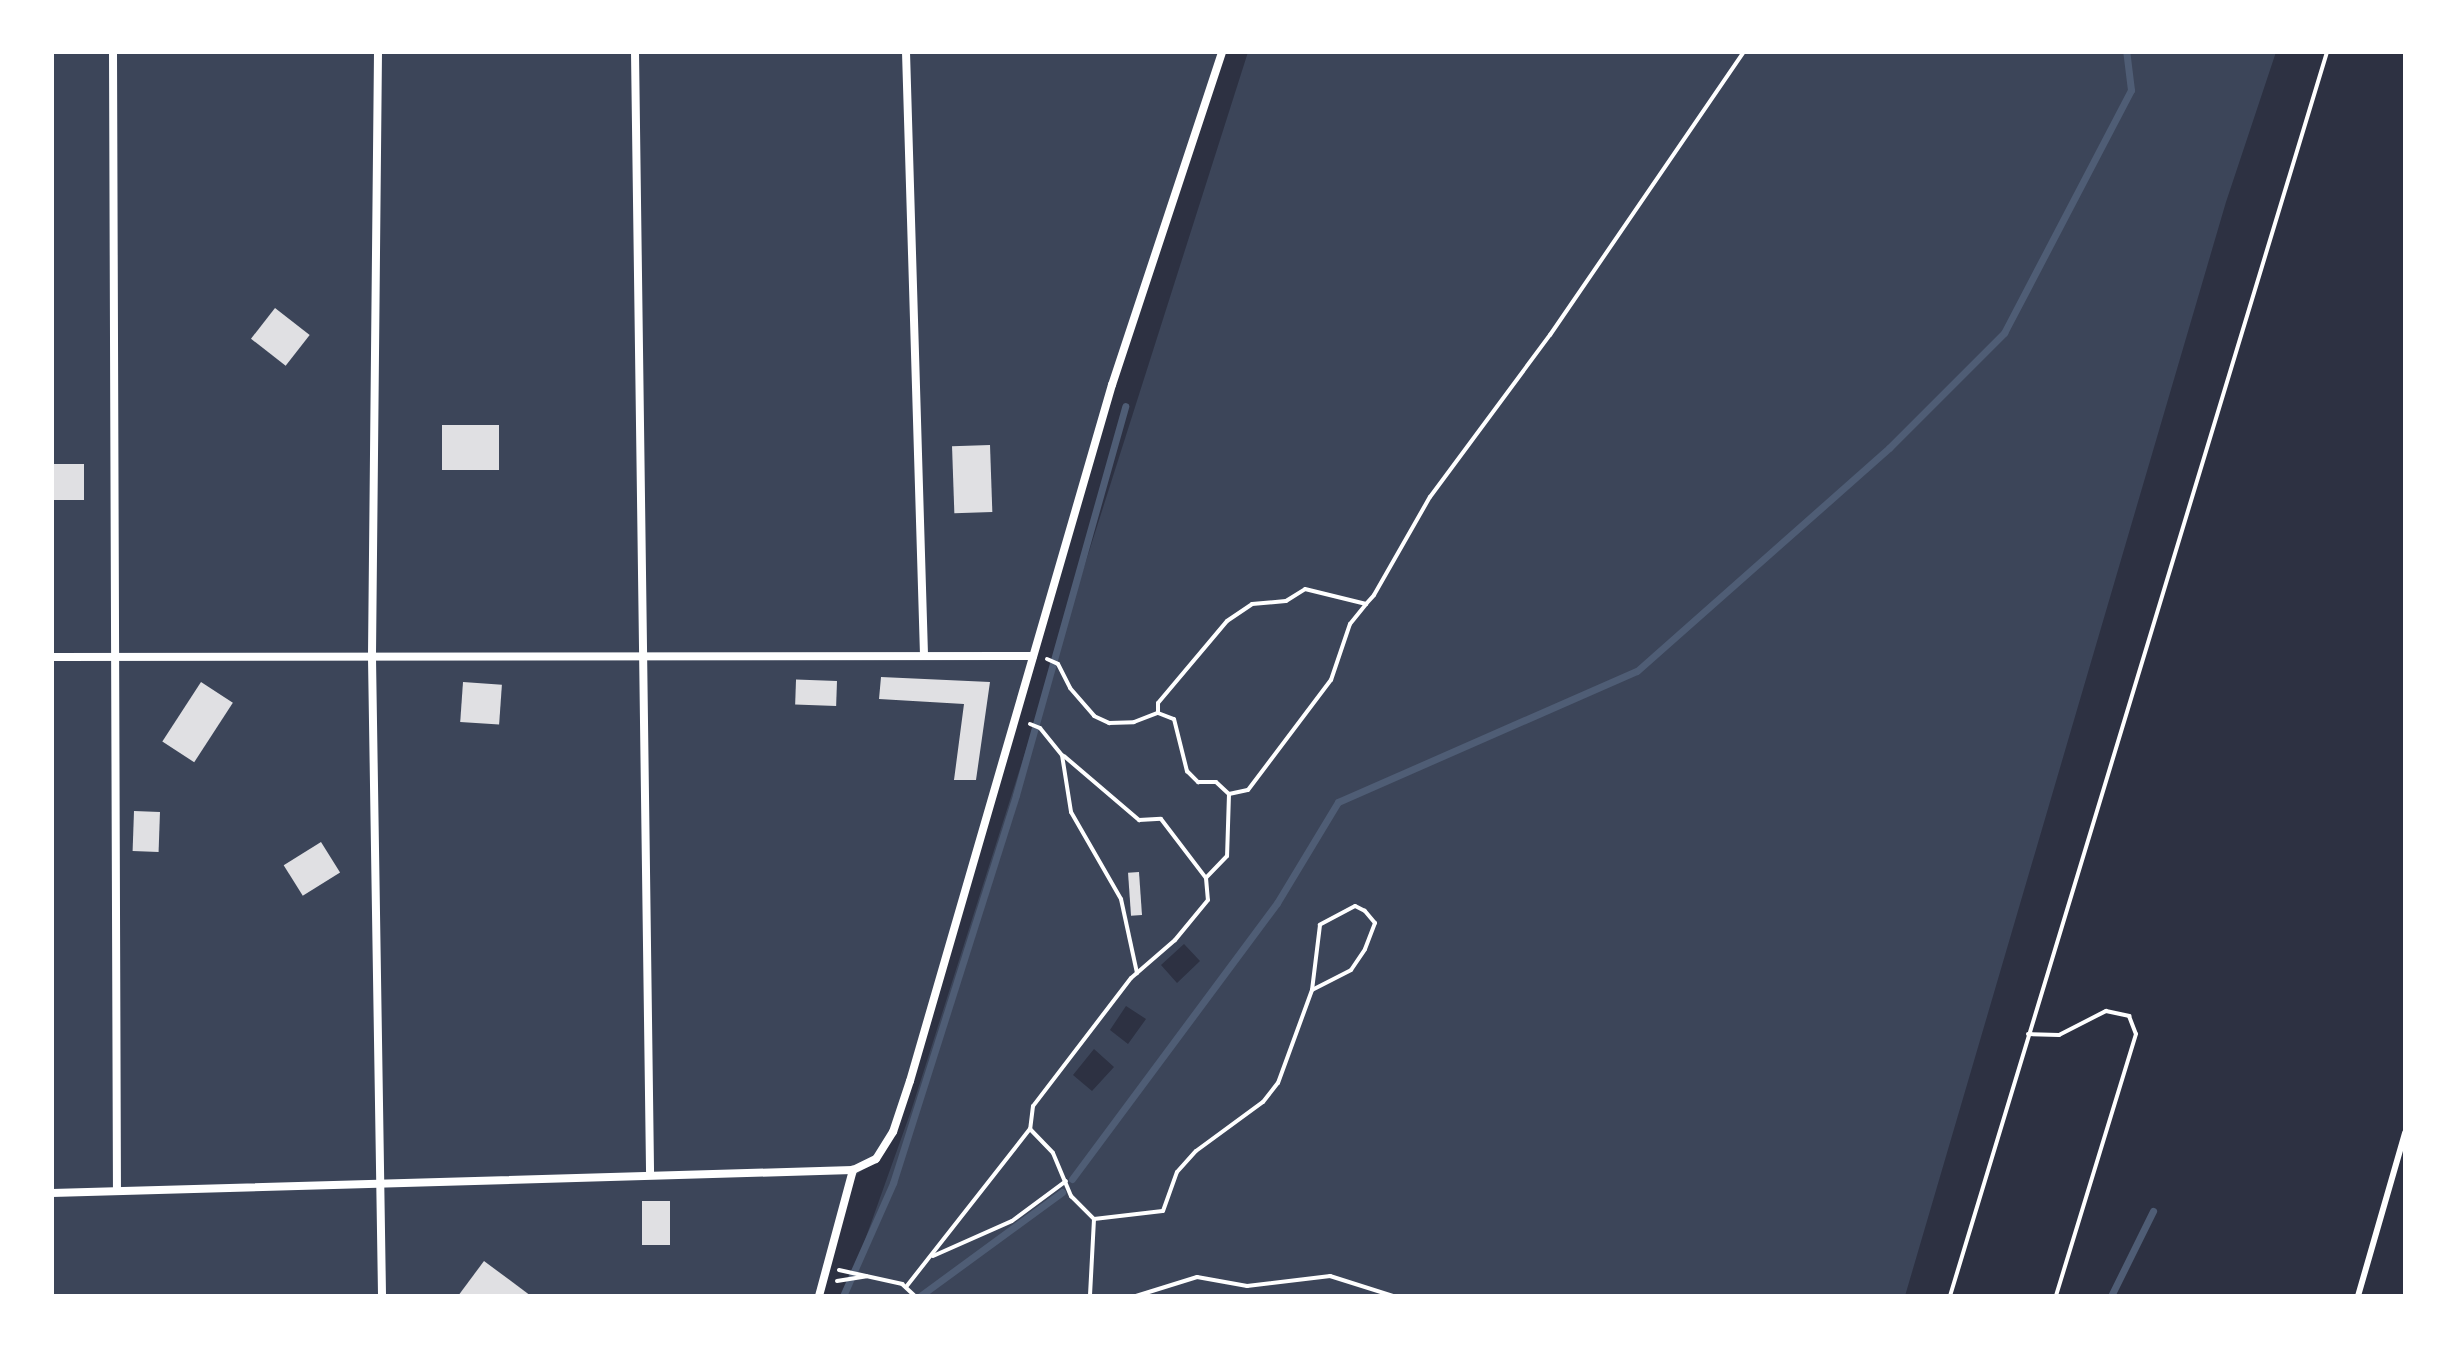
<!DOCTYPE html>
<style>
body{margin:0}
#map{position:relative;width:2457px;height:1348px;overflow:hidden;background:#2d3142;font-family:Roboto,sans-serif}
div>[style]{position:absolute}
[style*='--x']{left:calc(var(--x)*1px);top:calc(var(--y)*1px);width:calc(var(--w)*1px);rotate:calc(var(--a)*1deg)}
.green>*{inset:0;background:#3c4559}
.stream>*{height:7px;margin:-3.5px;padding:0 3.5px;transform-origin:3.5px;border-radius:3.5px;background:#4f5d75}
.building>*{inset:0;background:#e0e0e3;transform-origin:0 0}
.path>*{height:4px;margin:-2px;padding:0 2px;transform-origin:2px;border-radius:2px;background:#fff}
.service>*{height:6px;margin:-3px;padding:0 3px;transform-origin:3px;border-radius:3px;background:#fff}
.minor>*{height:8px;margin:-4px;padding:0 4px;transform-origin:4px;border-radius:4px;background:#fff}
span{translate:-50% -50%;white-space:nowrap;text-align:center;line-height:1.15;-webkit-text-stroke:6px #fff;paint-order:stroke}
.frame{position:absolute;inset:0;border:54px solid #fff;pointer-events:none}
</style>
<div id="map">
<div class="green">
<div style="clip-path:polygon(52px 52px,1222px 52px,1112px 385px,889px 1138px,876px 1159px,850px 1180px,819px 1296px,52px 1296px)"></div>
<div style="clip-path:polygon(evenodd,1248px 52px,2276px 52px,2226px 202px,1905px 1296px,845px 1296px,911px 1111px,1248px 52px,1184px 944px,1200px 961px,1177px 983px,1161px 965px,1184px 944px,1248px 52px,1126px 1006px,1146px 1019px,1128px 1044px,1110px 1030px,1126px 1006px,1248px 52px,1094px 1049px,1114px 1067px,1092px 1091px,1073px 1075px,1094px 1049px)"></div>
</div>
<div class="stream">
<div style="--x:1072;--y:1179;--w:344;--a:-53.4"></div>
<div style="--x:1277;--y:903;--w:118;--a:-58.9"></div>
<div style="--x:1338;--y:802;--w:326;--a:-23.7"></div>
<div style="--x:1637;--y:671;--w:337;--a:-41.5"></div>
<div style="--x:1889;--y:448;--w:163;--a:-45"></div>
<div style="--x:2004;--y:333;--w:274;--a:-62.4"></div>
<div style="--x:2131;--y:90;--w:38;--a:-97"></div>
<div style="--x:843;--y:1296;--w:124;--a:-66.1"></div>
<div style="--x:893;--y:1183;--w:407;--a:-72.4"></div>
<div style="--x:1016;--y:795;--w:404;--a:-74.3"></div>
<div style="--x:920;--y:1296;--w:176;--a:-36.2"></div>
<div style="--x:2111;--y:1296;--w:95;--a:-63.7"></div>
</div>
<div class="building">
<div style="left:275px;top:308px;width:44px;height:39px;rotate:38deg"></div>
<div style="left:499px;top:425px;width:45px;height:57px;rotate:90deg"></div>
<div style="left:990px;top:445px;width:67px;height:38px;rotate:88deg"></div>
<div style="left:84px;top:464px;width:36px;height:32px;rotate:90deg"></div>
<div style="clip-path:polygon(881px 677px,990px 682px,976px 780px,954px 780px,964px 704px,879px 699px)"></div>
<div style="left:837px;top:681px;width:25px;height:41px;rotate:92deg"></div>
<div style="left:201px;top:682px;width:38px;height:71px;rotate:33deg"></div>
<div style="left:463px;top:682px;width:39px;height:40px;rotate:4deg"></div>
<div style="left:134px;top:811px;width:26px;height:40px;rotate:2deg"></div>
<div style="left:321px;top:842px;width:36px;height:44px;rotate:58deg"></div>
<div style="left:1139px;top:872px;width:43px;height:11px;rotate:86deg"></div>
<div style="left:670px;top:1201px;width:44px;height:28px;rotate:90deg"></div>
<div style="clip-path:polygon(484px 1261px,531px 1296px,458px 1296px)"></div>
</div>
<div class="path">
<div style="--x:1047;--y:659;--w:12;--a:24"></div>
<div style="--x:1058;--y:664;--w:27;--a:63"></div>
<div style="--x:1070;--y:688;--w:37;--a:49"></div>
<div style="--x:1094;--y:716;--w:17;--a:25"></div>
<div style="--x:1109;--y:723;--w:25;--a:-2"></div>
<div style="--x:1134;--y:722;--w:26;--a:-21"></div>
<div style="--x:1158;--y:713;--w:17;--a:21"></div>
<div style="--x:1174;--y:719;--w:54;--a:76"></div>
<div style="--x:1187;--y:771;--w:16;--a:45"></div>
<div style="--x:1198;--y:782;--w:18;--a:0"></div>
<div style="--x:1216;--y:782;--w:18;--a:43"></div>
<div style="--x:1229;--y:794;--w:62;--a:91.8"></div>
<div style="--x:1227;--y:856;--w:30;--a:134"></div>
<div style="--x:1206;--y:878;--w:22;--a:85"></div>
<div style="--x:1208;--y:900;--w:52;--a:129.5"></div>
<div style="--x:1175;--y:940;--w:58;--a:139.2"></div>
<div style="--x:1131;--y:978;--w:161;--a:127.4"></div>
<div style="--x:1033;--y:1106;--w:23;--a:97"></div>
<div style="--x:1030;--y:1129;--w:33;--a:46"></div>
<div style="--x:1053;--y:1153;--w:47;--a:67.3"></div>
<div style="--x:1071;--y:1196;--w:33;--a:45"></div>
<div style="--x:1094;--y:1219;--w:77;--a:93"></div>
<div style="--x:1158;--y:713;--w:10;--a:-90"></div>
<div style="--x:1158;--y:703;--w:107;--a:-49.9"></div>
<div style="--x:1227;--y:621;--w:30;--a:-34"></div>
<div style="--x:1252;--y:604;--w:34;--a:-5"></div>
<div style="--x:1286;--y:601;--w:22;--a:-32"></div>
<div style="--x:1305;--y:589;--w:63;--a:13.8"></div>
<div style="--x:1366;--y:604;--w:12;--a:-48"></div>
<div style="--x:1374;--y:595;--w:113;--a:-60.3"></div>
<div style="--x:1430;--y:497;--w:202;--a:-53.5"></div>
<div style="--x:1550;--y:335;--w:343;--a:-55.6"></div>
<div style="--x:1030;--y:724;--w:11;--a:22"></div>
<div style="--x:1040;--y:728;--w:35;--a:51"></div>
<div style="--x:1062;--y:755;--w:58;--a:81"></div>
<div style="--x:1071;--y:812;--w:100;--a:60.1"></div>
<div style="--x:1121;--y:899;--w:76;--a:77.8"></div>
<div style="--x:1064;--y:756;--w:99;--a:40.5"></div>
<div style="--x:1139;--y:820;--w:22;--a:-3"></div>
<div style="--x:1161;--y:819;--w:74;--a:52.7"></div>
<div style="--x:1229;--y:794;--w:19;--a:-12"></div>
<div style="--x:1248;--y:790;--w:138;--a:-53"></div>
<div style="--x:1331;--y:680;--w:59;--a:-71.3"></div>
<div style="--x:1350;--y:624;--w:26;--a:-51"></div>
<div style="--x:2028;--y:1034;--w:31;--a:2"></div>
<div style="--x:2059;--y:1035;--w:53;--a:-27.1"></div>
<div style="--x:2106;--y:1011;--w:24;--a:12"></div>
<div style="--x:2129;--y:1016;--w:19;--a:69"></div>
<div style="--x:2136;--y:1034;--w:274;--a:107"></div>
<div style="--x:1094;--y:1219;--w:69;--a:-6.6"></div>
<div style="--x:1163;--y:1211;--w:41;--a:-70.3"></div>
<div style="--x:1177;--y:1172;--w:28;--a:-48"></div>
<div style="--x:1196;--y:1151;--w:83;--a:-36.2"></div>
<div style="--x:1263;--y:1102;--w:24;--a:-52"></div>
<div style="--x:1278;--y:1083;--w:99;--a:-69.9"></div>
<div style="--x:1312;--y:990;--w:44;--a:-27.1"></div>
<div style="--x:1351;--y:970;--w:25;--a:-56"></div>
<div style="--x:1365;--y:949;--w:28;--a:-69"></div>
<div style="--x:1375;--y:923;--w:16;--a:-130"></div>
<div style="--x:1365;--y:911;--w:11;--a:-153"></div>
<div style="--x:1355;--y:906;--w:40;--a:152"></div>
<div style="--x:1320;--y:925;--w:65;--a:97"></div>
<div style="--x:933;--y:1256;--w:86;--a:-23.9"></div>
<div style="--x:1012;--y:1221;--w:67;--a:-36.5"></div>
<div style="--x:839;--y:1270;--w:65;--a:12.5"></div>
<div style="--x:902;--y:1284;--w:18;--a:43"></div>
<div style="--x:837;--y:1281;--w:30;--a:-9"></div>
<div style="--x:906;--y:1287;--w:201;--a:-51.9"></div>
<div style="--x:1136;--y:1296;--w:64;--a:-17.3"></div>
<div style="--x:1197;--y:1277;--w:51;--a:10.2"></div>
<div style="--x:1247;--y:1286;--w:84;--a:-6.9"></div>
<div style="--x:1330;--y:1276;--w:66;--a:17.6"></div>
<div style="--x:1950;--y:1296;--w:1300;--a:-73.14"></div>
</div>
<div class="service">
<div style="--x:2358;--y:1296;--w:170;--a:-73.9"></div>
</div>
<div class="minor">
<div style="--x:113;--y:52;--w:1138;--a:89.8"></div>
<div style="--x:378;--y:52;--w:606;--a:90.57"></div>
<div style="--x:372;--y:658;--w:638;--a:89.1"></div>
<div style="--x:635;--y:52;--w:1123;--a:89.23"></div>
<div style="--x:906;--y:52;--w:604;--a:88.29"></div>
<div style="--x:52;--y:657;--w:981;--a:-0.06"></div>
<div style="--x:52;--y:1193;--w:801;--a:-1.64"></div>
<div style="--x:853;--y:1170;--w:25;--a:-26"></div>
<div style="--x:876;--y:1159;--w:32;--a:-58"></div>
<div style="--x:893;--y:1132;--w:54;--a:-71.6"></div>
<div style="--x:910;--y:1081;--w:725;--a:-73.82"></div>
<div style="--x:1112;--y:385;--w:351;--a:-71.7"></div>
<div style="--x:819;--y:1296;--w:131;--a:-74.9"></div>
</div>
<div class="frame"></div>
</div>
